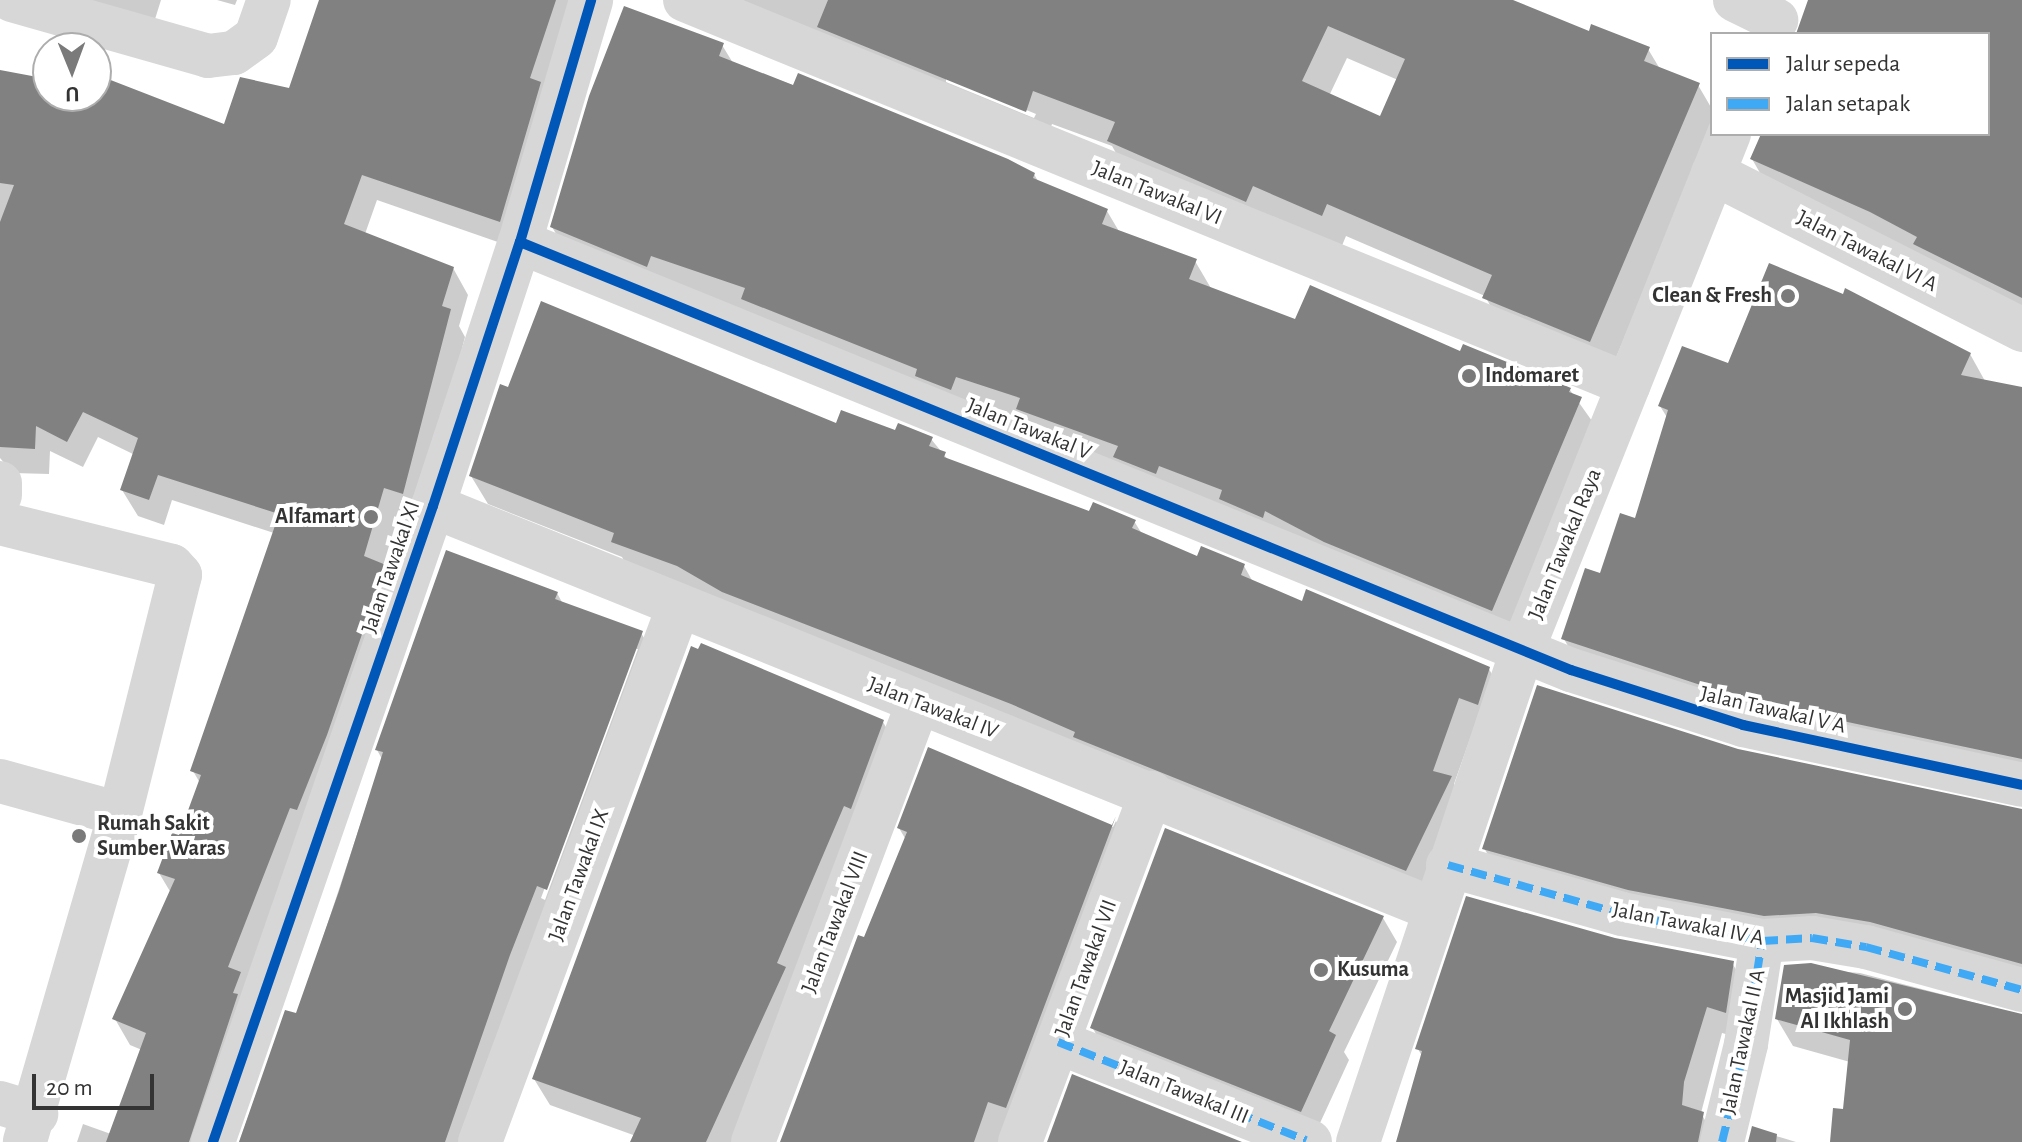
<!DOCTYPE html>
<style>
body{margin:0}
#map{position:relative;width:2022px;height:1142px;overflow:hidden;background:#fff;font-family:"Alegreya Sans",sans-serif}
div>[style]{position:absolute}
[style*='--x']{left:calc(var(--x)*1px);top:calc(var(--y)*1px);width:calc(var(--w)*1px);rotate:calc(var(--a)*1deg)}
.shadow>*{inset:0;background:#0003}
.building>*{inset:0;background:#818181}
.minor>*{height:44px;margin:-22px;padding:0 22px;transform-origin:22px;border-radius:22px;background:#d7d7d7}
.quiet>*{height:8px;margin-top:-4px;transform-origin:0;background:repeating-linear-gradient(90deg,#3fa9f5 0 16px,transparent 0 24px)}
.cycleway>*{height:10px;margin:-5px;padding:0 5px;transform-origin:5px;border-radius:5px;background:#0057b8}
.dots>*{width:22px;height:22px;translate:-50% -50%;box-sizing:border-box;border:4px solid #fff;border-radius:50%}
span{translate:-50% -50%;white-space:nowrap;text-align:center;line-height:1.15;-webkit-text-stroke:8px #fff;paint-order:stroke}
.street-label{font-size:22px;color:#333}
.poi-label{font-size:22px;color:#333;font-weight:700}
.right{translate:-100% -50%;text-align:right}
.left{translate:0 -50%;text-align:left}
.legend{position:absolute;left:1710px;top:32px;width:280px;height:104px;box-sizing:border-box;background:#fff;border:2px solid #adadad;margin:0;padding:10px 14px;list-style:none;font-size:24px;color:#333}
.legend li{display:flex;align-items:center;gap:16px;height:40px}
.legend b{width:40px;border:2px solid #adadad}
.north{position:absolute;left:32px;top:32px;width:80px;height:80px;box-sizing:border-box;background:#fff;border:2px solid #adadad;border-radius:50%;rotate:179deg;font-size:22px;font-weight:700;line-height:32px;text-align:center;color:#333}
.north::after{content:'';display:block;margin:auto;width:28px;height:36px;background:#7a7a7a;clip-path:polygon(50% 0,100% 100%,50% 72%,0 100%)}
.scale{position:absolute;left:32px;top:1074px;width:122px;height:36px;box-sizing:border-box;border:4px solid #333;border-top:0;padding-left:10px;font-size:24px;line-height:28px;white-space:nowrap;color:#333;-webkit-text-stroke:6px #fff;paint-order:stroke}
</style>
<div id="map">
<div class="shadow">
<div style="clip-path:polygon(0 0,161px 0,150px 35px)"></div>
<div style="clip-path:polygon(217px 0,237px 0,235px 5px)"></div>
<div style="clip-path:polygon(321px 0,576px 0,515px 248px,377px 200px,365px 234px,453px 268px,468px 295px,459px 326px,465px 337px,418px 519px,399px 513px,383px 566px,400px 593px,210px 1142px,77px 1142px,83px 1124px,111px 1134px,142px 1050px,130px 1045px,115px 1019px,171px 893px,159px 873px,180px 838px,200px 783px,193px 771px,274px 533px,172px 500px,164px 525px,138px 516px,122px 490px,135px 455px,98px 437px,83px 467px,50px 451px,49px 474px,13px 473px,0 458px,0 72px,48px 81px,48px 96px,96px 96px,96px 75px,225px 126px,290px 91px)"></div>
<div style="clip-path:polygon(evenodd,728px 0,1502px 0,1590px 34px,1648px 49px,1660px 69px,1698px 85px,1712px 109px,1712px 132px,1609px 374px,1504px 331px,1485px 296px,1346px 236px,1341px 248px,1128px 174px,1112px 146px,1052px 124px,1045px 144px,728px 0,1347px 58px,1398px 80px,1381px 119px,1329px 96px,1347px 58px,728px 0,946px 77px,1036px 114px,1034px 118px,946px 82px,946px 77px)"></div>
<div style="clip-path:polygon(1810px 0,2022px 0,2022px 316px,1767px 185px,1752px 159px,1763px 134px,1988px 134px,1988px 34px,1796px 34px)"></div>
<div style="clip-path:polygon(722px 45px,733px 63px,1034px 174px,1039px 183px,1107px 211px,1120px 233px,1195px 261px,1212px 290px,1296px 321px,1461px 354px,1570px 390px,1597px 428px,1508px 639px,1035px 438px,1026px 423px,570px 257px,552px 227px)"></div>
<div style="clip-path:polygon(1970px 354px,1985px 381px,2022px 392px,2022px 782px,1579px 665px,1564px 639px,1637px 520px,1668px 419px,1660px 406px,1729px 366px)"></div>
<div style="clip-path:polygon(896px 433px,931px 439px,949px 461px,1090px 513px,1134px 521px,1142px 534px,1198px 559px,1244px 566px,1253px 582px,1303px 603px,1307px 592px,1489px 669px,1505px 697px,1475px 725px,1454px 784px,1466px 806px,1422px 898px,629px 570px,622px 557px,488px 504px,471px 476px)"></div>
<div style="clip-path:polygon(evenodd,557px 593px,563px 604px,641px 633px,657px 659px,465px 1142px,239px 1142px,286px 1012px,297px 1016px,382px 759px,377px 750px,557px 593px,634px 649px,638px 649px,545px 900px,541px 898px,634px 649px)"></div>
<div style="clip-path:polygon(883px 722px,898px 748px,733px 1142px,634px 1142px,636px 1136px,550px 1105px,534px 1079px)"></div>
<div style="clip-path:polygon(929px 750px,1113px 827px,1116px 821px,1129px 844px,998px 1142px,782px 1142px,906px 840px,899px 828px)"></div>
<div style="clip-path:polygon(2022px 811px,2022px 986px,1500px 875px,1484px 848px)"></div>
<div style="clip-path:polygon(1383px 918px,1397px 942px,1344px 1052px,1349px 1060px,1315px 1134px,1106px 1051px,1092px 1027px)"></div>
<div style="clip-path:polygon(1615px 940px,1732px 963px,1748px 989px,1740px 1038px,1722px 1033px,1701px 1113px,1717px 1142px,1398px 1142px,1422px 1056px,1418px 1049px)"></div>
<div style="clip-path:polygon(1785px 967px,1860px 973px,2022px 1015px,2022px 1142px,1832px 1142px,1845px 1112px,1850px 1062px,1793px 1046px,1777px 1019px)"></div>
<div style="clip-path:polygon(1753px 1129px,1796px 1142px,1748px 1142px)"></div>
</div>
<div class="building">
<div style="clip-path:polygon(319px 0,556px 0,530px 78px,541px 82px,500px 222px,362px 175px,344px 224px,454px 267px,442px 306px,451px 309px,403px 494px,384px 488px,364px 556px,386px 565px,327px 735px,297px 810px,290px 808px,228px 967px,241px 972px,233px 993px,238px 994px,189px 1142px,106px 1142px,146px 1033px,112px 1019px,175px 879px,157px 873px,172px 833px,179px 835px,201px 775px,190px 771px,279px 514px,158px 475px,149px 500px,120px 490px,138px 438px,83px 412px,67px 442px,36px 426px,35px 449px,0 447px,0 222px,14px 185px,0 183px,0 70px,48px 79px,48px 96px,102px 96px,108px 79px,224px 124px,240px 77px,289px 88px)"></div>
<div style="clip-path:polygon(evenodd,828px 0,1513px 0,1589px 31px,1591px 24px,1650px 47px,1644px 61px,1700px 83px,1590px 342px,1482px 298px,1492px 275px,1327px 204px,1322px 216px,1253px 186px,1246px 202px,1107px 141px,1115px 122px,1033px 91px,1026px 112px,817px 27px,828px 0,1328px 26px,1405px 59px,1380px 116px,1302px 81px,1328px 26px)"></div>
<div style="clip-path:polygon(1808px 0,2022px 0,2022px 298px,1913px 244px,1917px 237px,1870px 212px,1750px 159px,1761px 134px,1988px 134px,1988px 34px,1796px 34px)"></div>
<div style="clip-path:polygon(624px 6px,724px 43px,719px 56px,793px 85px,798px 73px,1008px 159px,1035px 173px,1033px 178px,1108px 209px,1102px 224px,1197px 259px,1189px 279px,1295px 319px,1310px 285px,1460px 351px,1463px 344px,1571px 388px,1569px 392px,1582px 397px,1492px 611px,1324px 542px,1265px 511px,1263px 518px,1219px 499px,1222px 490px,1159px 466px,1156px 474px,1113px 457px,1118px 446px,1016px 409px,1020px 398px,956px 377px,951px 390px,915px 376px,917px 369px,741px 299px,745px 288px,651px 256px,647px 267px,550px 227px,589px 96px)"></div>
<div style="clip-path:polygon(1769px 263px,1843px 294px,1845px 288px,1971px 353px,1961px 375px,2022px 387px,2022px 759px,1749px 701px,1561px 639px,1585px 568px,1600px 573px,1620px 513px,1635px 518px,1668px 410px,1658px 406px,1682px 346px,1728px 363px)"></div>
<div style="clip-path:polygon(541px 301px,836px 423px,841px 410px,895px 430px,898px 423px,933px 437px,929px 446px,946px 452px,944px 457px,1089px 511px,1093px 502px,1136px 520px,1132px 528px,1197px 556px,1201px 546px,1245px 564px,1241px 575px,1302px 601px,1306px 589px,1490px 667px,1478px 705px,1459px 698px,1433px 771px,1452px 776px,1406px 871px,1073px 737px,1075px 732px,1011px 704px,722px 592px,677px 566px,611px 542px,614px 533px,469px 476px,500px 384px,508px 387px)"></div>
<div style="clip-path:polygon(446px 550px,558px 592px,555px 599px,643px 631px,547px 890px,537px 886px,510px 955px,445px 1142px,239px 1142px,285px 1010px,296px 1013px,339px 891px,383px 752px,375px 750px)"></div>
<div style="clip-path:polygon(701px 643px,884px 720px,851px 809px,844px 806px,777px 963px,786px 967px,706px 1142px,630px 1142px,641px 1118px,532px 1079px,691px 646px,698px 649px)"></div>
<div style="clip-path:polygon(1537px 685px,1738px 749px,2022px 809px,2022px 964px,1870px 922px,1816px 913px,1764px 916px,1628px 890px,1482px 849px)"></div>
<div style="clip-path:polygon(928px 747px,1112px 825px,1116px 816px,1006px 1108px,988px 1102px,974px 1142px,780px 1142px,858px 935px,864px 937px,907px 832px,897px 828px)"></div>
<div style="clip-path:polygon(1165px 828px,1384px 916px,1329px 1031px,1336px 1035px,1301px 1112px,1090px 1028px)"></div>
<div style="clip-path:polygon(1466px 896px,1615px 938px,1734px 961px,1726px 1013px,1707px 1007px,1684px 1082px,1682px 1105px,1704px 1112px,1698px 1142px,1396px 1142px,1422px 1051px,1415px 1049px)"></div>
<div style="clip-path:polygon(1811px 963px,2022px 1014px,2022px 1142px,1830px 1142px,1833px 1108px,1843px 1109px,1850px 1040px,1775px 1019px,1784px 965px)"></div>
<div style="clip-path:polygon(1072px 1074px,1242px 1142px,1047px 1142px)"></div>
<div style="clip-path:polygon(1752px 1126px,1777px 1134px,1776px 1142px,1748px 1142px)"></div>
</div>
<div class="minor">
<div style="--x:12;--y:0;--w:204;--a:15.9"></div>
<div style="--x:208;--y:56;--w:26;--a:-7"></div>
<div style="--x:234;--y:53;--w:27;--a:-36"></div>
<div style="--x:256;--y:37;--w:39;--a:-71"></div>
<div style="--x:685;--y:0;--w:1019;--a:22.19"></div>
<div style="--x:1735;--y:0;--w:46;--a:26"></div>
<div style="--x:1713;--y:173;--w:347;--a:26.9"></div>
<div style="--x:520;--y:242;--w:1135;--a:22.16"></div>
<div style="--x:1571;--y:670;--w:181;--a:17.7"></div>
<div style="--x:1743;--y:725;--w:285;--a:12.1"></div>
<div style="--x:0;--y:483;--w:12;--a:90"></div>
<div style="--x:433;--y:506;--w:1078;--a:21.95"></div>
<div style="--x:0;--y:523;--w:177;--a:14"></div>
<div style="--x:172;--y:566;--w:12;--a:48"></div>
<div style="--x:180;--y:575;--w:246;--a:104.1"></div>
<div style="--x:0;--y:781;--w:124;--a:15.4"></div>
<div style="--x:120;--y:814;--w:341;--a:106.2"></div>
<div style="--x:1448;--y:865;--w:181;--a:15.7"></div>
<div style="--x:1622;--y:914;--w:143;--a:10.9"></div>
<div style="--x:1762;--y:941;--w:50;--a:-3.4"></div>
<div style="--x:1812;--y:938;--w:55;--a:9.5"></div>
<div style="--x:1866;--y:947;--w:162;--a:15.4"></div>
<div style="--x:1058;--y:1042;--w:271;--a:21.6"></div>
<div style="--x:0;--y:1103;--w:38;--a:17"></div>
<div style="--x:213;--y:1142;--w:673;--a:-70.92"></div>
<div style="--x:433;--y:506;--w:278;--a:-71.8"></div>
<div style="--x:520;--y:242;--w:252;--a:-73.6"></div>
<div style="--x:480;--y:1142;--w:570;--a:-69.66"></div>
<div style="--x:753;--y:1142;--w:470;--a:-69.4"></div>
<div style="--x:1020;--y:1142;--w:373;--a:-69.4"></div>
<div style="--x:1358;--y:1142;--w:518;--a:-71.53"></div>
<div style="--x:1522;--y:651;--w:557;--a:-68.18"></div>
<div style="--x:1722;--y:1142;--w:101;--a:-76.2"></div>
<div style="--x:1746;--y:1044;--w:104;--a:-81.2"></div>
</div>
<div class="quiet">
<div style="--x:1448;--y:865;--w:181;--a:15.7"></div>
<div style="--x:1622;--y:914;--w:143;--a:10.9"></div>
<div style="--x:1762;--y:941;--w:50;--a:-3.4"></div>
<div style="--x:1812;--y:938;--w:55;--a:9.5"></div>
<div style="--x:1866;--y:947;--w:162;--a:15.4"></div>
<div style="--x:1058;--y:1042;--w:267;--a:21.6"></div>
<div style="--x:1722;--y:1142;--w:101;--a:-76.2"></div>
<div style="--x:1746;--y:1044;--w:104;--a:-81.2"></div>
</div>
<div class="cycleway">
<div style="--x:520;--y:242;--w:1135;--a:22.16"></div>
<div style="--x:1571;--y:670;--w:181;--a:17.7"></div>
<div style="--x:1743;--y:725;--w:285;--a:12.1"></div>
<div style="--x:213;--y:1142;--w:673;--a:-70.92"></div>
<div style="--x:433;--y:506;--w:278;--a:-71.8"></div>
<div style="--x:520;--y:242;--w:252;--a:-73.6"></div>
</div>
<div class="dots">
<div style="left:1788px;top:296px;background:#7a7a7a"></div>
<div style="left:1469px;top:376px;background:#7a7a7a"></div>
<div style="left:371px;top:517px;background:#7a7a7a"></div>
<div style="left:79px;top:836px;background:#7a7a7a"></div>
<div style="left:1321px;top:970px;background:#7a7a7a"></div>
<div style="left:1905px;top:1009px;background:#7a7a7a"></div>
</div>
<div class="street-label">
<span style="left:1157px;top:193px;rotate:22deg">Jalan Tawakal VI</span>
<span style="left:1867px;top:251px;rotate:27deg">Jalan Tawakal VI A</span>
<span style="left:1029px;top:429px;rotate:22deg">Jalan Tawakal V</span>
<span style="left:1565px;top:544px;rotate:-68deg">Jalan Tawakal Raya</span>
<span style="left:391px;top:567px;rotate:-71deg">Jalan Tawakal XI</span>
<span style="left:933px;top:708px;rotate:21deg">Jalan Tawakal IV</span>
<span style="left:1773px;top:710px;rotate:13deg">Jalan Tawakal V A</span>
<span style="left:579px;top:875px;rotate:-70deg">Jalan Tawakal IX</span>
<span style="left:835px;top:922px;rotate:-69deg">Jalan Tawakal VIII</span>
<span style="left:1688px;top:924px;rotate:11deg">Jalan Tawakal IV A</span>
<span style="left:1086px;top:968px;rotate:-70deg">Jalan Tawakal VII</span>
<span style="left:1743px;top:1042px;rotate:-78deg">Jalan Tawakal II A</span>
<span style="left:1184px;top:1092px;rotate:22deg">Jalan Tawakal III</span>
</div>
<div class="poi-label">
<span class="right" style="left:1772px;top:296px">Clean &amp; Fresh</span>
<span class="left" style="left:1485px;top:376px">Indomaret</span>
<span class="right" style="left:355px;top:517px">Alfamart</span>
<span class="left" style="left:97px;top:836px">Rumah Sakit<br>Sumber Waras</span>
<span class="left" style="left:1337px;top:970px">Kusuma</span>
<span class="right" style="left:1889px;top:1009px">Masjid Jami<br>Al Ikhlash</span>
</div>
<ul class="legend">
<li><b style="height:10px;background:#0057b8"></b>Jalur sepeda</li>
<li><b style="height:10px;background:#3fa9f5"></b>Jalan setapak</li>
</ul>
<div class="north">U</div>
<div class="scale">20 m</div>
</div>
